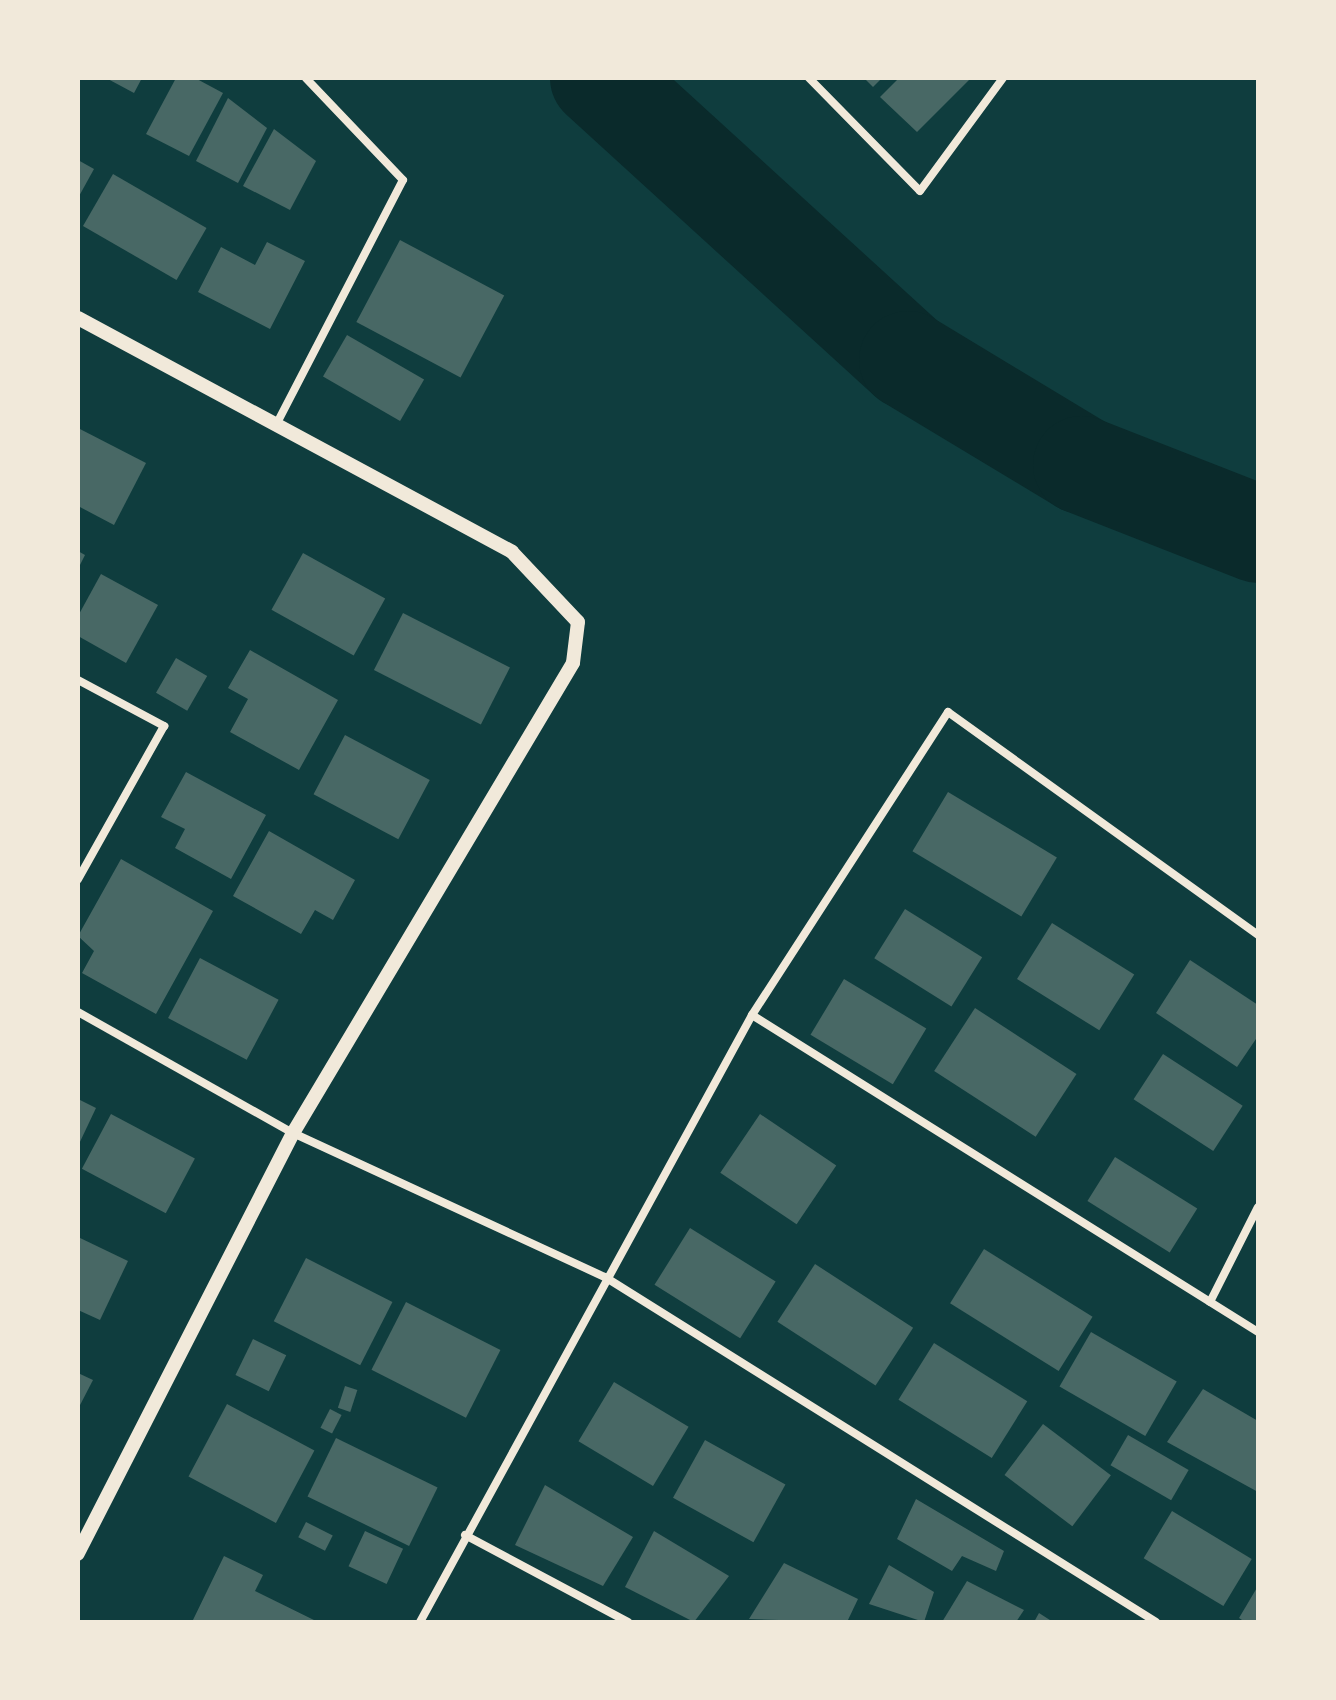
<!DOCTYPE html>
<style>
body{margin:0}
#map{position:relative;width:1336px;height:1700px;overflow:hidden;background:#0f3d3e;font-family:"Exo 2",sans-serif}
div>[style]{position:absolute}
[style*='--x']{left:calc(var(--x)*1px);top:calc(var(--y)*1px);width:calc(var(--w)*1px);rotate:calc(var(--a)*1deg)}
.river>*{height:98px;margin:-49px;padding:0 49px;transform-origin:49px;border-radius:49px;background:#0a2a2b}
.building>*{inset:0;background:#486865;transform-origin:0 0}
.minor>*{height:8px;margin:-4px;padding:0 4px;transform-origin:4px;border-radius:4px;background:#f1e9da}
.tertiary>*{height:14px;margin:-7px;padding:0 7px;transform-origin:7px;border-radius:7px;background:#f1e9da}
span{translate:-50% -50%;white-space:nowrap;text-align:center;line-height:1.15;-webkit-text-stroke:6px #f1e9da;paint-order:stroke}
.frame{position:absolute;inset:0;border:80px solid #f1e9da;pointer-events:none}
</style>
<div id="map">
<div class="river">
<div style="--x:599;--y:78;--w:418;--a:42.4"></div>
<div style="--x:908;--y:360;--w:203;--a:31.1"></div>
<div style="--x:1082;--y:465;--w:189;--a:21.4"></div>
</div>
<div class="building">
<div style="clip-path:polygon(106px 78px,142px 78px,134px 93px)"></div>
<div style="clip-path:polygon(176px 78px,195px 78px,223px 93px,189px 156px,146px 134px)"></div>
<div style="clip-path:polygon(864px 78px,882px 78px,873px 87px)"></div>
<div style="clip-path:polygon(899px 78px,971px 78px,917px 132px,880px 97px)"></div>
<div style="clip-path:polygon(228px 98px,267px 128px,238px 183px,196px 161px)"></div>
<div style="clip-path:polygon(274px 129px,316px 161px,290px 210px,243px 186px)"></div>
<div style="clip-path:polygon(78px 160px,94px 169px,78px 198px)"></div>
<div style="left:113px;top:174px;width:108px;height:60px;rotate:30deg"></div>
<div style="left:400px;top:240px;width:118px;height:93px;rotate:28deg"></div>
<div style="clip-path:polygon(267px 242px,305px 261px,270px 329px,198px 292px,221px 247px,255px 265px)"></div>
<div style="left:347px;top:335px;width:89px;height:48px;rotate:30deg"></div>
<div style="clip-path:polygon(78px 428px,146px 463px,114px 525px,78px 506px)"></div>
<div style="clip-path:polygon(78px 551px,85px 555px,78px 569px)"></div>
<div style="left:303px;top:553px;width:94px;height:65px;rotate:29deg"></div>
<div style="clip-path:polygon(101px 574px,158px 605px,126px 663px,78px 636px,78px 616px)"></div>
<div style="left:403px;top:613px;width:120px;height:64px;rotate:27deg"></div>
<div style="clip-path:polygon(250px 650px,338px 700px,299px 770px,230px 732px,248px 699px,228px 688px)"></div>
<div style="left:176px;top:658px;width:36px;height:40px;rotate:30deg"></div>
<div style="left:345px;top:735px;width:96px;height:67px;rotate:28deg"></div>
<div style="clip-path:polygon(186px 772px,266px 815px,231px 879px,175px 848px,185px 829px,161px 817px)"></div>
<div style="left:948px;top:792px;width:127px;height:69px;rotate:31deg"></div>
<div style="clip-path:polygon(269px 831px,355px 880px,333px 920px,315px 910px,301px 934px,233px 896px)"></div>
<div style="clip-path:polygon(121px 859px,213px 911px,156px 1014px,82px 973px,94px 951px,78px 936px)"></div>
<div style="left:905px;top:909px;width:91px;height:58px;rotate:32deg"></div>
<div style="left:1052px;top:923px;width:97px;height:66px;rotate:32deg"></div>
<div style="left:200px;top:958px;width:89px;height:68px;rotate:28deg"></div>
<div style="clip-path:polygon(1190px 960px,1258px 1005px,1258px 1036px,1237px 1067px,1156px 1013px)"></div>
<div style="left:844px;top:979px;width:96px;height:65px;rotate:31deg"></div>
<div style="left:975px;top:1008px;width:121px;height:75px;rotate:33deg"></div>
<div style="left:1163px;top:1054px;width:95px;height:54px;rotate:33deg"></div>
<div style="clip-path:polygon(78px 1099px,96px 1108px,78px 1146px)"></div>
<div style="left:111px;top:1114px;width:95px;height:62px;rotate:28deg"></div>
<div style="left:760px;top:1114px;width:92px;height:71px;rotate:34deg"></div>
<div style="left:1115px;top:1157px;width:97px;height:52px;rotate:32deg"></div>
<div style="left:690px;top:1228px;width:101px;height:67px;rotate:32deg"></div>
<div style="clip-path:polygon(78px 1237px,128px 1261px,100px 1320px,78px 1310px)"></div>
<div style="left:984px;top:1249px;width:128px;height:64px;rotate:32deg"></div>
<div style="left:306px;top:1258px;width:97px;height:71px;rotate:27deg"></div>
<div style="left:815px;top:1264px;width:117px;height:69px;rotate:33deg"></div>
<div style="left:406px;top:1302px;width:106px;height:76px;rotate:27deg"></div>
<div style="left:1091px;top:1332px;width:99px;height:63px;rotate:30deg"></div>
<div style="left:253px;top:1339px;width:37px;height:40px;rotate:26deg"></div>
<div style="left:934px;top:1343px;width:110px;height:67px;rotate:32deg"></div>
<div style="clip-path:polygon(78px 1373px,93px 1380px,78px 1409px)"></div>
<div style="left:614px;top:1382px;width:87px;height:69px;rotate:31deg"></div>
<div style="left:345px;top:1386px;width:13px;height:23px;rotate:18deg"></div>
<div style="clip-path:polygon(1203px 1389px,1258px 1421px,1258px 1492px,1167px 1442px)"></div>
<div style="left:227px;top:1404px;width:99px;height:82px;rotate:28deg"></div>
<div style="left:330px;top:1409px;width:13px;height:21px;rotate:27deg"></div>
<div style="left:1043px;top:1424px;width:85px;height:64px;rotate:37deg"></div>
<div style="left:1128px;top:1435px;width:70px;height:35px;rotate:30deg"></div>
<div style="left:336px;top:1438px;width:113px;height:65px;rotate:26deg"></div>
<div style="left:705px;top:1440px;width:92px;height:66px;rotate:29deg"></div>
<div style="clip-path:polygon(545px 1485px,633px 1537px,603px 1586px,515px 1545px)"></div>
<div style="clip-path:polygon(916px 1499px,1004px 1551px,996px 1571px,962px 1556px,952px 1571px,897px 1539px)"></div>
<div style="left:1172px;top:1511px;width:93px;height:55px;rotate:31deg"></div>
<div style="left:306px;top:1522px;width:30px;height:17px;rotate:27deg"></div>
<div style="left:365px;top:1531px;width:42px;height:39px;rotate:25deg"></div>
<div style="clip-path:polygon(654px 1531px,729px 1576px,694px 1622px,625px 1587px)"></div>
<div style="clip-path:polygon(224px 1556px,263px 1575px,255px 1591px,318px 1622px,192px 1622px)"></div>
<div style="clip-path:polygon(784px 1563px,858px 1599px,847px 1622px,749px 1619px)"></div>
<div style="clip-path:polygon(889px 1565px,934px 1592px,924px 1622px,869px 1604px)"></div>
<div style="clip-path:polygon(967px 1581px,1024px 1610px,1016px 1622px,942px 1622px)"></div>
<div style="clip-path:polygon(1258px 1586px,1258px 1622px,1245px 1622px,1239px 1618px)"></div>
<div style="clip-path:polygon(1039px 1613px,1053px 1622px,1034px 1622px)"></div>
</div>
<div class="minor">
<div style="--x:809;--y:78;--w:158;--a:45.5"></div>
<div style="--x:920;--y:191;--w:140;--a:-53.7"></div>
<div style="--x:276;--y:425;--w:276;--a:-62.6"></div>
<div style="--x:403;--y:180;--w:141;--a:-133.6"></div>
<div style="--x:78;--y:680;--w:98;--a:28.1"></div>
<div style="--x:164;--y:726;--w:176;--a:119.3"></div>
<div style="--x:78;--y:1012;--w:247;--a:29.4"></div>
<div style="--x:293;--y:1133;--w:344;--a:24.8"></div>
<div style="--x:605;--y:1277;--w:650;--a:32.05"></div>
<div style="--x:752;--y:1015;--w:597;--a:32.07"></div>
<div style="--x:1210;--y:1302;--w:106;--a:-63.2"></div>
<div style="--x:465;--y:1535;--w:185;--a:28.1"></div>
<div style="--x:420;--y:1622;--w:692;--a:-61.32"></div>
<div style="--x:752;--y:1015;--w:361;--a:-57.1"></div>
<div style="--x:948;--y:712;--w:382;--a:35.7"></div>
</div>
<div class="tertiary">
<div style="--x:78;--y:318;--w:493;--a:28.3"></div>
<div style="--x:512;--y:552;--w:96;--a:46.7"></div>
<div style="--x:578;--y:622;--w:41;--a:97"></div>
<div style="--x:573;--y:663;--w:547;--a:120.78"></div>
<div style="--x:293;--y:1133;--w:473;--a:117.1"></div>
</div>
<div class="frame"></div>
</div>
